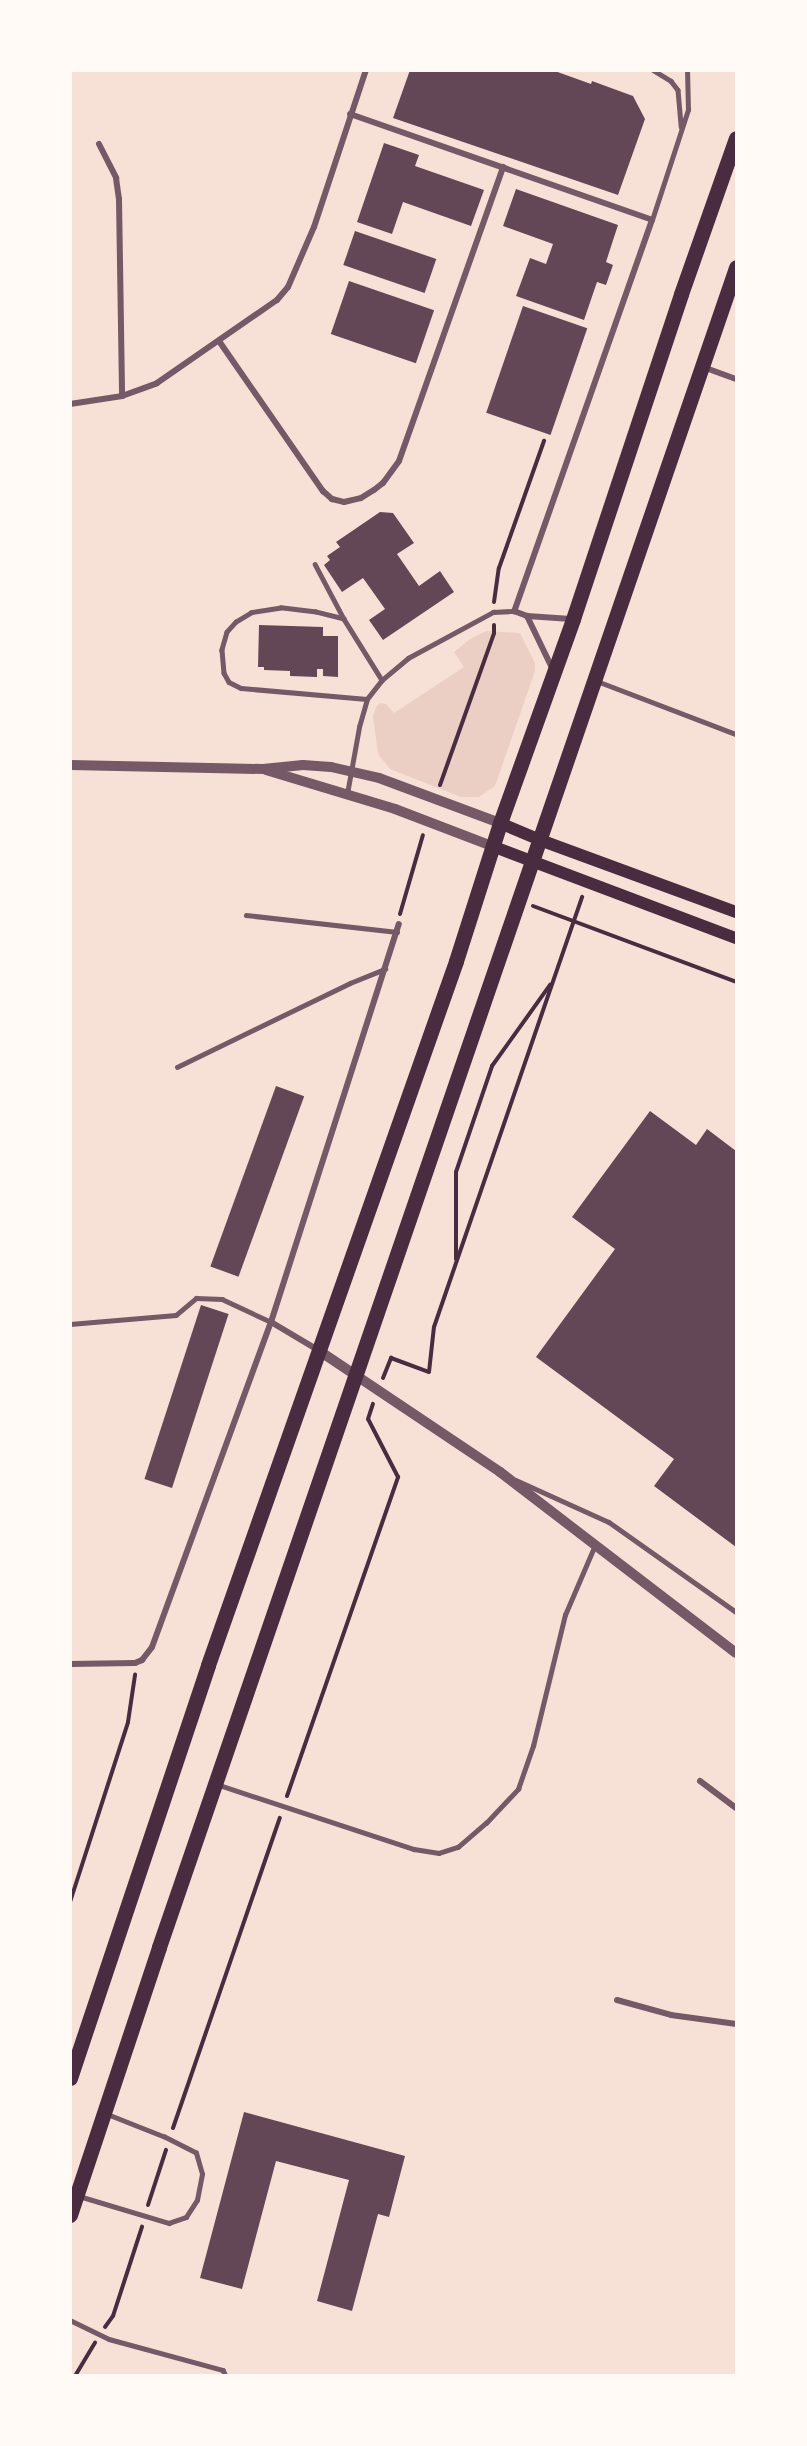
<!DOCTYPE html>
<style>
body{margin:0}
#map{position:relative;width:807px;height:2446px;overflow:hidden;background:#f7e1d7;font-family:"Libre Baskerville",serif}
div>[style]{position:absolute}
[style*='--x']{left:calc(var(--x)*1px);top:calc(var(--y)*1px);width:calc(var(--w)*1px);rotate:calc(var(--a)*1deg)}
.green>*{inset:0;background:#ebcfc5}
.building>*{inset:0;background:#644757;transform-origin:0 0}
.path>*{height:4px;margin:-2px;padding:0 2px;transform-origin:2px;border-radius:2px;background:#4a2c40}
.service>*{height:4.5px;margin:-2.25px;padding:0 2.25px;transform-origin:2.25px;border-radius:2.25px;background:#755966}
.minor>*{height:6px;margin:-3px;padding:0 3px;transform-origin:3px;border-radius:3px;background:#755966}
.tertiary>*{height:10px;margin:-5px;padding:0 5px;transform-origin:5px;border-radius:5px;background:#755966}
.secondary>*{height:12px;margin:-6px;padding:0 6px;transform-origin:6px;border-radius:6px;background:#4a2c40}
.primary>*{height:15px;margin:-7.5px;padding:0 7.5px;transform-origin:7.5px;border-radius:7.5px;background:#4a2c40}
span{translate:-50% -50%;white-space:nowrap;text-align:center;line-height:1.15;-webkit-text-stroke:6px #fffaf5;paint-order:stroke}
.frame{position:absolute;inset:0;border:72px solid #fffaf5;pointer-events:none}
</style>
<div id="map">
<div class="green">
<div style="clip-path:polygon(486px 631px,520px 633px,535px 663px,535px 671px,495px 786px,479px 797px,461px 797px,390px 769px,378px 754px,373px 716px,376px 707px,380px 703px,386px 704px,394px 713px,464px 667px,454px 652px,470px 639px)"></div>
</div>
<div class="building">
<div style="clip-path:polygon(410px 70px,552px 70px,591px 84px,592px 81px,633px 96px,645px 119px,618px 195px,393px 118px)"></div>
<div style="clip-path:polygon(384px 143px,419px 155px,415px 166px,484px 190px,471px 226px,403px 202px,392px 234px,357px 222px)"></div>
<div style="clip-path:polygon(516px 189px,618px 225px,606px 262px,613px 265px,606px 285px,597px 282px,584px 320px,516px 296px,530px 258px,546px 264px,553px 244px,503px 226px)"></div>
<div style="left:355px;top:231px;width:86px;height:36px;rotate:19deg"></div>
<div style="left:349px;top:281px;width:90px;height:56px;rotate:19deg"></div>
<div style="left:523px;top:306px;width:68px;height:113px;rotate:19deg"></div>
<div style="clip-path:polygon(380px 512px,393px 513px,414px 543px,397px 554px,419px 586px,440px 571px,454px 592px,383px 640px,369px 620px,385px 609px,363px 578px,342px 592px,324px 565px,330px 560px,327px 556px,340px 547px,336px 542px)"></div>
<div style="clip-path:polygon(259px 625px,323px 627px,323px 636px,338px 636px,338px 677px,323px 676px,323px 669px,317px 669px,317px 677px,290px 676px,290px 671px,264px 670px,264px 667px,258px 667px)"></div>
<div style="left:276px;top:1086px;width:30px;height:192px;rotate:20deg"></div>
<div style="clip-path:polygon(650px 1111px,696px 1145px,707px 1129px,736px 1151px,736px 1547px,654px 1486px,674px 1459px,536px 1357px,615px 1249px,572px 1217px)"></div>
<div style="left:201px;top:1305px;width:29px;height:183px;rotate:18deg"></div>
<div style="clip-path:polygon(244px 2112px,405px 2156px,389px 2217px,378px 2214px,352px 2311px,317px 2301px,349px 2180px,276px 2161px,242px 2289px,200px 2278px)"></div>
</div>
<div class="path">
<div style="--x:494;--y:602;--w:34;--a:-82"></div>
<div style="--x:499;--y:568;--w:135;--a:-70.5"></div>
<div style="--x:440;--y:785;--w:161;--a:-70.4"></div>
<div style="--x:494;--y:633;--w:8;--a:-90"></div>
<div style="--x:533;--y:906;--w:217;--a:20.5"></div>
<div style="--x:400;--y:914;--w:82;--a:-73.8"></div>
<div style="--x:456;--y:1259;--w:87;--a:-90"></div>
<div style="--x:456;--y:1172;--w:112;--a:-71.2"></div>
<div style="--x:492;--y:1066;--w:100;--a:-54.4"></div>
<div style="--x:383;--y:1378;--w:22;--a:-68"></div>
<div style="--x:391;--y:1358;--w:40;--a:20.2"></div>
<div style="--x:429;--y:1372;--w:45;--a:-83.7"></div>
<div style="--x:434;--y:1327;--w:455;--a:-71"></div>
<div style="--x:287;--y:1796;--w:338;--a:-70.8"></div>
<div style="--x:398;--y:1477;--w:65;--a:-117.3"></div>
<div style="--x:368;--y:1419;--w:16;--a:-72"></div>
<div style="--x:70;--y:1902;--w:189;--a:-72.1"></div>
<div style="--x:128;--y:1722;--w:48;--a:-81.5"></div>
<div style="--x:173;--y:2128;--w:328;--a:-71"></div>
<div style="--x:148;--y:2205;--w:58;--a:-71.9"></div>
<div style="--x:105;--y:2327;--w:14;--a:-54"></div>
<div style="--x:113;--y:2316;--w:94;--a:-72"></div>
<div style="--x:75;--y:2376;--w:39;--a:-59"></div>
</div>
<div class="service">
<div style="--x:653;--y:70;--w:21;--a:31"></div>
<div style="--x:671;--y:81;--w:11;--a:52"></div>
<div style="--x:678;--y:90;--w:37;--a:85"></div>
<div style="--x:652;--y:220;--w:116;--a:-71.9"></div>
<div style="--x:688;--y:110;--w:40;--a:-91.4"></div>
<div style="--x:315;--y:564;--w:62;--a:62.2"></div>
<div style="--x:344;--y:619;--w:72;--a:58.1"></div>
<div style="--x:344;--y:619;--w:29;--a:-166"></div>
<div style="--x:316;--y:612;--w:35;--a:-173"></div>
<div style="--x:281;--y:608;--w:30;--a:171"></div>
<div style="--x:251;--y:613;--w:17;--a:149"></div>
<div style="--x:236;--y:622;--w:13;--a:132"></div>
<div style="--x:227;--y:632;--w:19;--a:106"></div>
<div style="--x:222;--y:650;--w:23;--a:85"></div>
<div style="--x:224;--y:673;--w:10;--a:61"></div>
<div style="--x:229;--y:682;--w:13;--a:27"></div>
<div style="--x:241;--y:688;--w:126;--a:5"></div>
<div style="--x:597;--y:681;--w:149;--a:20.9"></div>
<div style="--x:347;--y:794;--w:68;--a:-79.8"></div>
<div style="--x:359;--y:727;--w:29;--a:-74"></div>
<div style="--x:367;--y:699;--w:24;--a:-52"></div>
<div style="--x:382;--y:680;--w:34;--a:-40"></div>
<div style="--x:408;--y:658;--w:97;--a:-28.4"></div>
<div style="--x:493;--y:612;--w:21;--a:-3"></div>
<div style="--x:246;--y:915;--w:152;--a:6.4"></div>
<div style="--x:177;--y:1067;--w:192;--a:-25.9"></div>
<div style="--x:350;--y:983;--w:38;--a:-22"></div>
<div style="--x:70;--y:1324;--w:106;--a:-4.9"></div>
<div style="--x:176;--y:1315;--w:26;--a:-40"></div>
<div style="--x:196;--y:1298;--w:26;--a:2"></div>
<div style="--x:222;--y:1299;--w:54;--a:25.1"></div>
<div style="--x:516;--y:1480;--w:102;--a:24.3"></div>
<div style="--x:609;--y:1522;--w:156;--a:35.3"></div>
<div style="--x:219;--y:1785;--w:205;--a:18.2"></div>
<div style="--x:414;--y:1849;--w:25;--a:9"></div>
<div style="--x:439;--y:1853;--w:20;--a:-18"></div>
<div style="--x:458;--y:1847;--w:37;--a:-41"></div>
<div style="--x:486;--y:1823;--w:47;--a:-46.7"></div>
<div style="--x:518;--y:1789;--w:46;--a:-70.8"></div>
<div style="--x:533;--y:1746;--w:135;--a:-76.3"></div>
<div style="--x:565;--y:1615;--w:76;--a:-66.8"></div>
<div style="--x:79;--y:2196;--w:94;--a:16.7"></div>
<div style="--x:169;--y:2223;--w:18;--a:-19"></div>
<div style="--x:186;--y:2217;--w:20;--a:-57"></div>
<div style="--x:197;--y:2200;--w:26;--a:-79"></div>
<div style="--x:202;--y:2174;--w:22;--a:-106"></div>
<div style="--x:196;--y:2153;--w:36;--a:-153"></div>
<div style="--x:164;--y:2137;--w:62;--a:-158.4"></div>
<div style="--x:70;--y:2320;--w:43;--a:26"></div>
<div style="--x:109;--y:2339;--w:118;--a:15.2"></div>
<div style="--x:223;--y:2370;--w:7;--a:63"></div>
</div>
<div class="minor">
<div style="--x:350;--y:114;--w:320;--a:19.3"></div>
<div style="--x:652;--y:220;--w:415;--a:109.4"></div>
<div style="--x:514;--y:611;--w:14;--a:21"></div>
<div style="--x:527;--y:616;--w:44;--a:3.9"></div>
<div style="--x:99;--y:144;--w:38;--a:63"></div>
<div style="--x:116;--y:178;--w:21;--a:82"></div>
<div style="--x:119;--y:199;--w:197;--a:89.1"></div>
<div style="--x:219;--y:341;--w:183;--a:55.3"></div>
<div style="--x:323;--y:491;--w:12;--a:42"></div>
<div style="--x:332;--y:499;--w:12;--a:14"></div>
<div style="--x:344;--y:502;--w:17;--a:-13"></div>
<div style="--x:361;--y:498;--w:15;--a:-32"></div>
<div style="--x:374;--y:490;--w:11;--a:-38"></div>
<div style="--x:383;--y:483;--w:27;--a:-54"></div>
<div style="--x:399;--y:461;--w:312;--a:-70.5"></div>
<div style="--x:703;--y:367;--w:35;--a:20"></div>
<div style="--x:70;--y:404;--w:53;--a:-8.7"></div>
<div style="--x:122;--y:396;--w:37;--a:-20"></div>
<div style="--x:157;--y:383;--w:146;--a:-34.7"></div>
<div style="--x:277;--y:300;--w:17;--a:-50"></div>
<div style="--x:288;--y:287;--w:65;--a:-66.6"></div>
<div style="--x:314;--y:227;--w:165;--a:-71.7"></div>
<div style="--x:527;--y:616;--w:60;--a:64.3"></div>
<div style="--x:271;--y:1322;--w:55;--a:30.8"></div>
<div style="--x:70;--y:1664;--w:65;--a:-0.9"></div>
<div style="--x:135;--y:1663;--w:8;--a:-23"></div>
<div style="--x:142;--y:1660;--w:16;--a:-52"></div>
<div style="--x:152;--y:1647;--w:346;--a:-69.9"></div>
<div style="--x:271;--y:1322;--w:418;--a:-72.2"></div>
<div style="--x:700;--y:1781;--w:45;--a:36.9"></div>
<div style="--x:617;--y:2000;--w:56;--a:15.5"></div>
<div style="--x:671;--y:2015;--w:66;--a:7.9"></div>
</div>
<div class="tertiary">
<div style="--x:70;--y:765;--w:193;--a:1.2"></div>
<div style="--x:263;--y:769;--w:40;--a:-5.7"></div>
<div style="--x:303;--y:765;--w:28;--a:4"></div>
<div style="--x:331;--y:767;--w:49;--a:12.9"></div>
<div style="--x:379;--y:778;--w:129;--a:20.4"></div>
<div style="--x:266;--y:770;--w:135;--a:16.8"></div>
<div style="--x:395;--y:809;--w:104;--a:20.9"></div>
<div style="--x:318;--y:1350;--w:219;--a:33.8"></div>
<div style="--x:500;--y:1472;--w:297;--a:37.5"></div>
</div>
<div class="secondary">
<div style="--x:500;--y:823;--w:43;--a:23"></div>
<div style="--x:540;--y:840;--w:209;--a:20.2"></div>
<div style="--x:492;--y:846;--w:261;--a:20.7"></div>
</div>
<div class="primary">
<div style="--x:70;--y:2078;--w:435;--a:-71.5"></div>
<div style="--x:208;--y:1665;--w:746;--a:-70.59"></div>
<div style="--x:456;--y:961;--w:145;--a:-72.3"></div>
<div style="--x:500;--y:823;--w:217;--a:-70.3"></div>
<div style="--x:573;--y:619;--w:342;--a:-71.6"></div>
<div style="--x:681;--y:294;--w:165;--a:-70.6"></div>
<div style="--x:70;--y:2215;--w:282;--a:-71.6"></div>
<div style="--x:159;--y:1947;--w:1776;--a:-71.04"></div>
</div>
<div class="frame"></div>
</div>
